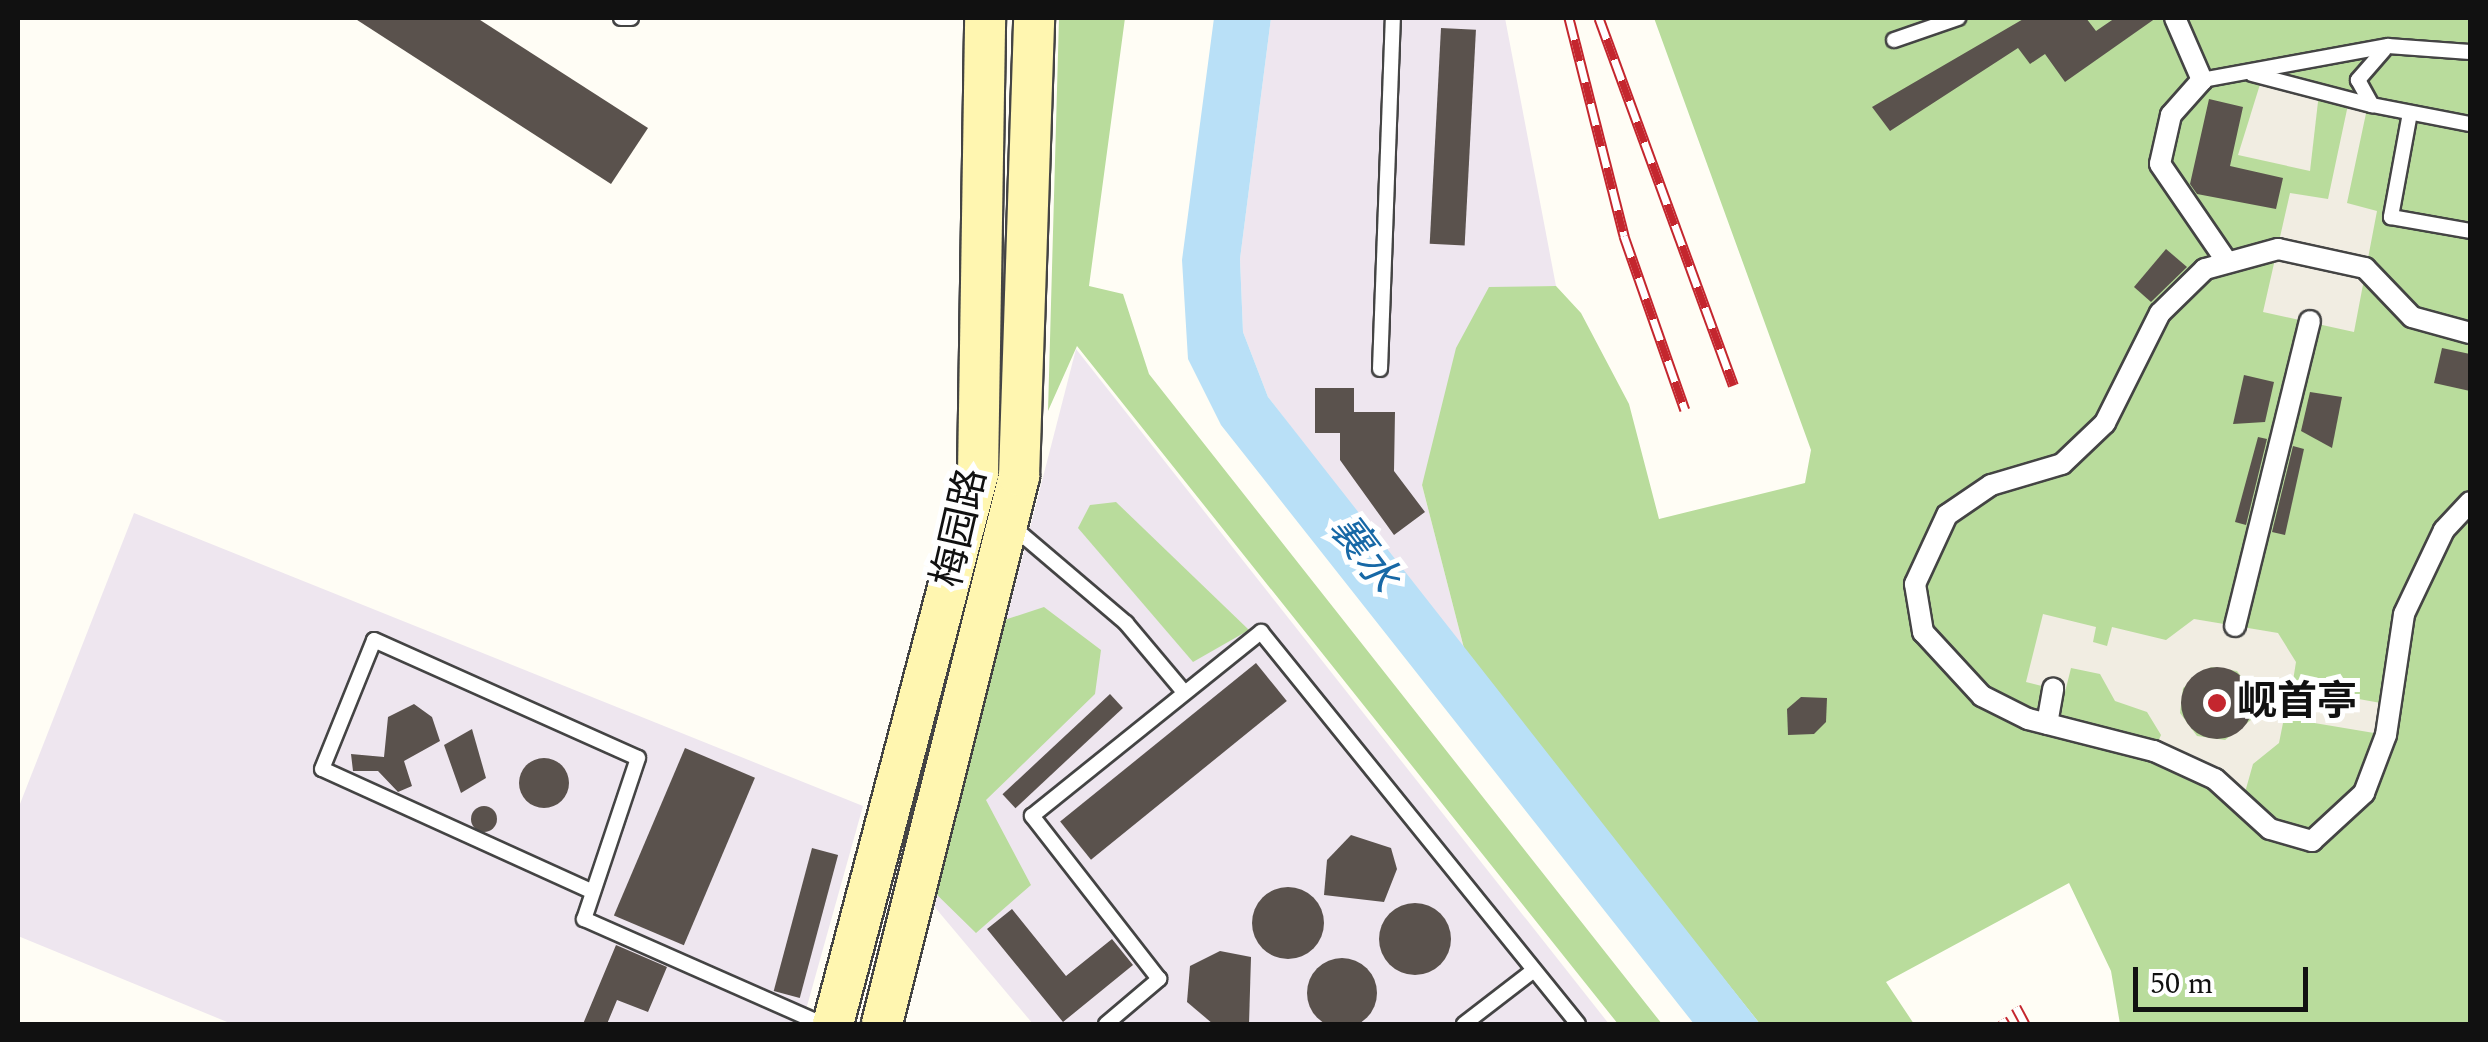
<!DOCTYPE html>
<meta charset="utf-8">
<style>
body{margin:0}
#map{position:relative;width:2488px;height:1042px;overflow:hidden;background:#fffdf5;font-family:Spectral,"Noto Sans SC",serif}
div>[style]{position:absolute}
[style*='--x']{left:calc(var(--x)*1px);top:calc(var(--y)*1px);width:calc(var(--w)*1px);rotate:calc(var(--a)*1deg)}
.industrial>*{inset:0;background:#eee6ef}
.forest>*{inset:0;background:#b9dc9c}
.plaza>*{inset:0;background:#f1ede2}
.water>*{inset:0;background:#b9e0f7}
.building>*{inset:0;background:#5a524d;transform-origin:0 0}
.round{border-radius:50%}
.roads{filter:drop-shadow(2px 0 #444) drop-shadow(-2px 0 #444) drop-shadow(0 2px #444) drop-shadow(0 -2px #444)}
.service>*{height:14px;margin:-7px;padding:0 7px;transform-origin:7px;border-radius:7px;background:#fff}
.pedestrian>*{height:20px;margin:-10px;padding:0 10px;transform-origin:10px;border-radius:10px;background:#fff}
.secondary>*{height:40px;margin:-20px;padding:0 20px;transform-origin:20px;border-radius:20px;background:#fff6b0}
.rail>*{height:11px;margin-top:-5.5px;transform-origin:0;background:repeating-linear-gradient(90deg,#fff 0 22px,#c4262e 0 44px);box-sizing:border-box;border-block:2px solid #c4262e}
.dots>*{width:28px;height:28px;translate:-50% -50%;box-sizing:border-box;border:5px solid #fff;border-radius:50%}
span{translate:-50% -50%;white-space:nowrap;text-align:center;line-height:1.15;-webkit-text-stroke:10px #fff;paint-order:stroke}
.street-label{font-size:40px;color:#111}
.poi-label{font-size:40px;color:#111;font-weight:700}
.left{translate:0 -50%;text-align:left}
.water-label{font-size:42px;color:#1768a6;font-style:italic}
.frame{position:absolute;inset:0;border:20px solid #111;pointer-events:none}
.scale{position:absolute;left:2133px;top:967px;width:175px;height:45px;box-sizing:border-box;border:5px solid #111;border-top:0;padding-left:12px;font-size:30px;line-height:35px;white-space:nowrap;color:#111;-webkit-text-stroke:8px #fff;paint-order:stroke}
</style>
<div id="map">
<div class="industrial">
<div style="clip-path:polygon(1271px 18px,1505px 18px,1556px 286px,1489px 288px,1422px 485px,1466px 656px,1268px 397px,1243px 332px,1240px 259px)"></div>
<div style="clip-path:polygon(1076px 349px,1609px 1024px,1033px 1024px,933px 905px)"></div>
<div style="clip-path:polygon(134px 513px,863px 806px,802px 1024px,232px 1024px,18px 936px,18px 809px)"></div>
</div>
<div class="forest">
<div style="clip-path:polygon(1059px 18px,1125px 18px,1089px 286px,1123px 294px,1149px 374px,1662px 1024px,1618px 1024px,1077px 346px,1048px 411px)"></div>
<div style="clip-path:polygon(1654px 18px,2470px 18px,2470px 1024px,2120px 1024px,2111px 971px,2069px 883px,1886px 982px,1914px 1024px,1760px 1024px,1466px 656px,1422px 485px,1456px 348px,1489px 287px,1556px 286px,1581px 313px,1629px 404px,1659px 519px,1805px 483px,1811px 450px)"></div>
<div style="clip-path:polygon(1116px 502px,1249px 630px,1193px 662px,1078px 528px,1090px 505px)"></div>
<div style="clip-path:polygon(1044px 607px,1101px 650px,1095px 694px,986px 800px,1031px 885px,976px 933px,928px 886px,995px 623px)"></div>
</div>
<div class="plaza">
<div style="clip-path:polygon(2262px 78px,2319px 93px,2310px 171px,2238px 155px)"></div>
<div style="clip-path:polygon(2349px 100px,2368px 104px,2347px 203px,2377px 211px,2354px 332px,2263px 312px,2290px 193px,2328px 199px)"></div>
<div style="clip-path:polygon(evenodd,2043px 614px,2096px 627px,2093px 642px,2107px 646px,2112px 627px,2166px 640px,2194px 619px,2278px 633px,2296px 662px,2292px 687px,2392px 705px,2386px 735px,2284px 718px,2279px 743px,2253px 764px,2242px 803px,2154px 751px,2161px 735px,2147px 712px,2115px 701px,2100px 674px,2071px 668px,2065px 692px,2026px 682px,2043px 614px,2211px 667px,2237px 671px,2254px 693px,2251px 720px,2225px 740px,2197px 736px,2180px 713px,2183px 688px,2211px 667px)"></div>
</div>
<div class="water">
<div style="clip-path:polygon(1214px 18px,1271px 18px,1240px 259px,1243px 332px,1268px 397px,1760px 1024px,1694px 1024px,1221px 425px,1188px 359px,1182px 260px)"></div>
</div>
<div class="building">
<div style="clip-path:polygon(354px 18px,477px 18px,648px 128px,611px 184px)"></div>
<div style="clip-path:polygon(2025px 18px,2086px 18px,2096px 31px,2115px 18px,2156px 18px,2065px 82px,2045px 54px,2030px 64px,2018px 48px,1890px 131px,1872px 107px)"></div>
<div style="left:1441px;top:28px;width:35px;height:216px;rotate:3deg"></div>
<div style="clip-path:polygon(2209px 99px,2243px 107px,2230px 166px,2283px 178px,2276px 209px,2197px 194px,2190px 184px)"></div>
<div style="clip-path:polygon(2166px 249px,2187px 267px,2151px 302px,2134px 287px)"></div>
<div style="clip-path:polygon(2442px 348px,2470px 354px,2470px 391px,2434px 383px)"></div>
<div style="clip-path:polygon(2244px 375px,2274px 382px,2265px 422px,2233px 424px)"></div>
<div style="clip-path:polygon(1315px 388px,1354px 388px,1354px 412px,1395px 412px,1394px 471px,1425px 512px,1394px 535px,1340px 460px,1340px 433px,1315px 433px)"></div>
<div style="clip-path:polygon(2310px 392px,2342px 397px,2332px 448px,2301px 431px)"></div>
<div style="clip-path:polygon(2258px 437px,2267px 439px,2246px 525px,2235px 522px)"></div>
<div style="clip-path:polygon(2293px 446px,2304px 449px,2285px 535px,2272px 532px)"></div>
<div style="left:1256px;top:663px;width:49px;height:252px;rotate:51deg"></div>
<div class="round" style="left:2181px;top:667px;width:72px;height:72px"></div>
<div style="left:1110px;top:694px;width:19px;height:147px;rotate:47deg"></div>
<div style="clip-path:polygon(1801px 697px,1827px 698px,1826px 722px,1814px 734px,1788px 735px,1787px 709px)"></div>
<div style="clip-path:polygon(414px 704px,432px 717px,440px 741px,404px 761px,412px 786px,398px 792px,378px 771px,353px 771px,351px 754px,384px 757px,388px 717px)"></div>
<div style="clip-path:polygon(472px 729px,486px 778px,461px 793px,444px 745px)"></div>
<div style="left:685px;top:748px;width:76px;height:182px;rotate:23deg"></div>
<div class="round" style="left:519px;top:758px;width:50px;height:50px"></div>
<div class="round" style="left:471px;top:806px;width:26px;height:26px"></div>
<div style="clip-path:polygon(1351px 835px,1391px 848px,1397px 869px,1384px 902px,1324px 895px,1327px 860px)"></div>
<div style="left:812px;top:848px;width:27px;height:148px;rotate:15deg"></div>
<div class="round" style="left:1252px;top:887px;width:72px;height:72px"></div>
<div class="round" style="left:1379px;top:903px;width:72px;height:72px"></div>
<div style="clip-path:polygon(1012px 909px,1066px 976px,1112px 939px,1133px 965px,1063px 1022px,987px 929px)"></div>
<div style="clip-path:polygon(616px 945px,667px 967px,648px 1012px,617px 1000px,607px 1024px,583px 1024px)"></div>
<div style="clip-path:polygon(1220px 951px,1251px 957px,1249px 1024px,1213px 1024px,1187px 1002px,1190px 966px)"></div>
<div class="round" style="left:1307px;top:958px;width:70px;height:70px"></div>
</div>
<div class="roads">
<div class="service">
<div style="--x:621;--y:18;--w:10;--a:0"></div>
<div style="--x:1894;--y:40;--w:68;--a:-19"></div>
<div style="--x:2384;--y:50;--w:40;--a:131"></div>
<div style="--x:2358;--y:80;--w:29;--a:61"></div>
<div style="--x:2372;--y:105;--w:100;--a:11"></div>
<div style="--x:2252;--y:74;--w:123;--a:14.6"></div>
<div style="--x:2202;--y:80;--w:189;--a:-10.4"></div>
<div style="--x:2388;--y:46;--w:82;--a:4.2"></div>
<div style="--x:2410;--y:113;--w:106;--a:100.4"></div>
<div style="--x:2391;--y:217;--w:80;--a:10"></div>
<div style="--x:1380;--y:369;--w:351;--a:-87.9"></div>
<div style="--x:1012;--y:526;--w:150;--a:40.4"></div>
<div style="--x:1126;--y:623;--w:89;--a:50"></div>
<div style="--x:591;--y:891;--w:295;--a:-155.6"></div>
<div style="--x:322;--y:769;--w:139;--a:-68"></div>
<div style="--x:374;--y:640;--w:289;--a:24.1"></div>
<div style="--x:638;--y:758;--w:170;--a:108.5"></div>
<div style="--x:584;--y:919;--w:260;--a:23.8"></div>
<div style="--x:1106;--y:1024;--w:70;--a:-40.3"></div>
<div style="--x:1159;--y:979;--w:207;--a:-127.9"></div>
<div style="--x:1032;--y:816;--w:294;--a:-38.8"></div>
<div style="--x:1261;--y:632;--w:504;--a:51.04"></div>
<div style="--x:1464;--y:1024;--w:88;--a:-37.6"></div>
</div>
<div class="pedestrian">
<div style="--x:2175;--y:18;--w:68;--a:66.5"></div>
<div style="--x:2202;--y:80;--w:47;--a:131.5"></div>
<div style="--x:2171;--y:115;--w:50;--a:102.7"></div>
<div style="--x:2160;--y:164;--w:115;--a:55.6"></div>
<div style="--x:2470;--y:333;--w:60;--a:-164.6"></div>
<div style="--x:2412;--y:317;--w:68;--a:-133.8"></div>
<div style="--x:2365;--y:268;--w:89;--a:-167.7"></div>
<div style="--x:2278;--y:249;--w:76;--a:164.7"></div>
<div style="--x:2205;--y:269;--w:63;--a:135.6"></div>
<div style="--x:2160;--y:313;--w:123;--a:116.6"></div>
<div style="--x:2105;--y:423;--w:59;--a:136.4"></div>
<div style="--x:2062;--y:464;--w:74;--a:163.5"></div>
<div style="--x:1991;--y:485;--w:53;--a:145.7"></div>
<div style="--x:1947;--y:515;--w:76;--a:114.9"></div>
<div style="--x:1915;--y:584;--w:49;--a:80.5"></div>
<div style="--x:1923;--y:632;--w:87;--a:47.3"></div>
<div style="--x:1982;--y:696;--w:51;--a:26.6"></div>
<div style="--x:2028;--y:719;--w:130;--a:14.3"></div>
<div style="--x:2154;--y:751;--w:67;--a:24.7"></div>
<div style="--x:2215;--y:779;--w:74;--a:42.3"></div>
<div style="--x:2270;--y:829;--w:44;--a:15.9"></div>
<div style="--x:2312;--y:841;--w:71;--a:-42.7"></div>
<div style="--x:2364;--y:793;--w:62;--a:-69.2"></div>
<div style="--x:2386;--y:735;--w:122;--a:-81.5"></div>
<div style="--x:2404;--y:614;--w:93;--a:-64.5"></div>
<div style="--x:2444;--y:530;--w:38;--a:-47"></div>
<div style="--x:2235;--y:626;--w:314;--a:-76.2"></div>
<div style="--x:2047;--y:724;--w:36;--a:-80"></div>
</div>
<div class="secondary">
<div style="--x:833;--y:1024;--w:569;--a:-75.23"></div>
<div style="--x:978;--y:474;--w:456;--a:-89.1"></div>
<div style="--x:882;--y:1024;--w:565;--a:-75.96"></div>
<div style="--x:1019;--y:476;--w:458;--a:-88.1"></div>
</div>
</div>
<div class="rail">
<div style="--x:1569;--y:18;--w:225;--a:75.8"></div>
<div style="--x:1624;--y:236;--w:184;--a:70.7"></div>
<div style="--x:1599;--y:18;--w:391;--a:69.9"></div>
<div style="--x:2016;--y:1007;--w:19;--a:62"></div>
<div style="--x:2002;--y:1019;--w:6;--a:59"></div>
</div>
<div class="dots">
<div style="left:2217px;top:703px;background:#c4262e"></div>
</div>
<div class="street-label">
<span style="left:961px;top:528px;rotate:-77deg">梅园路</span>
</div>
<div class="poi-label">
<span class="left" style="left:2237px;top:703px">岘首亭</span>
</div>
<div class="water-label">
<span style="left:1363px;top:554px;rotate:53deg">襄水</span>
</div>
<div class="frame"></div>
<div class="scale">50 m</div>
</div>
